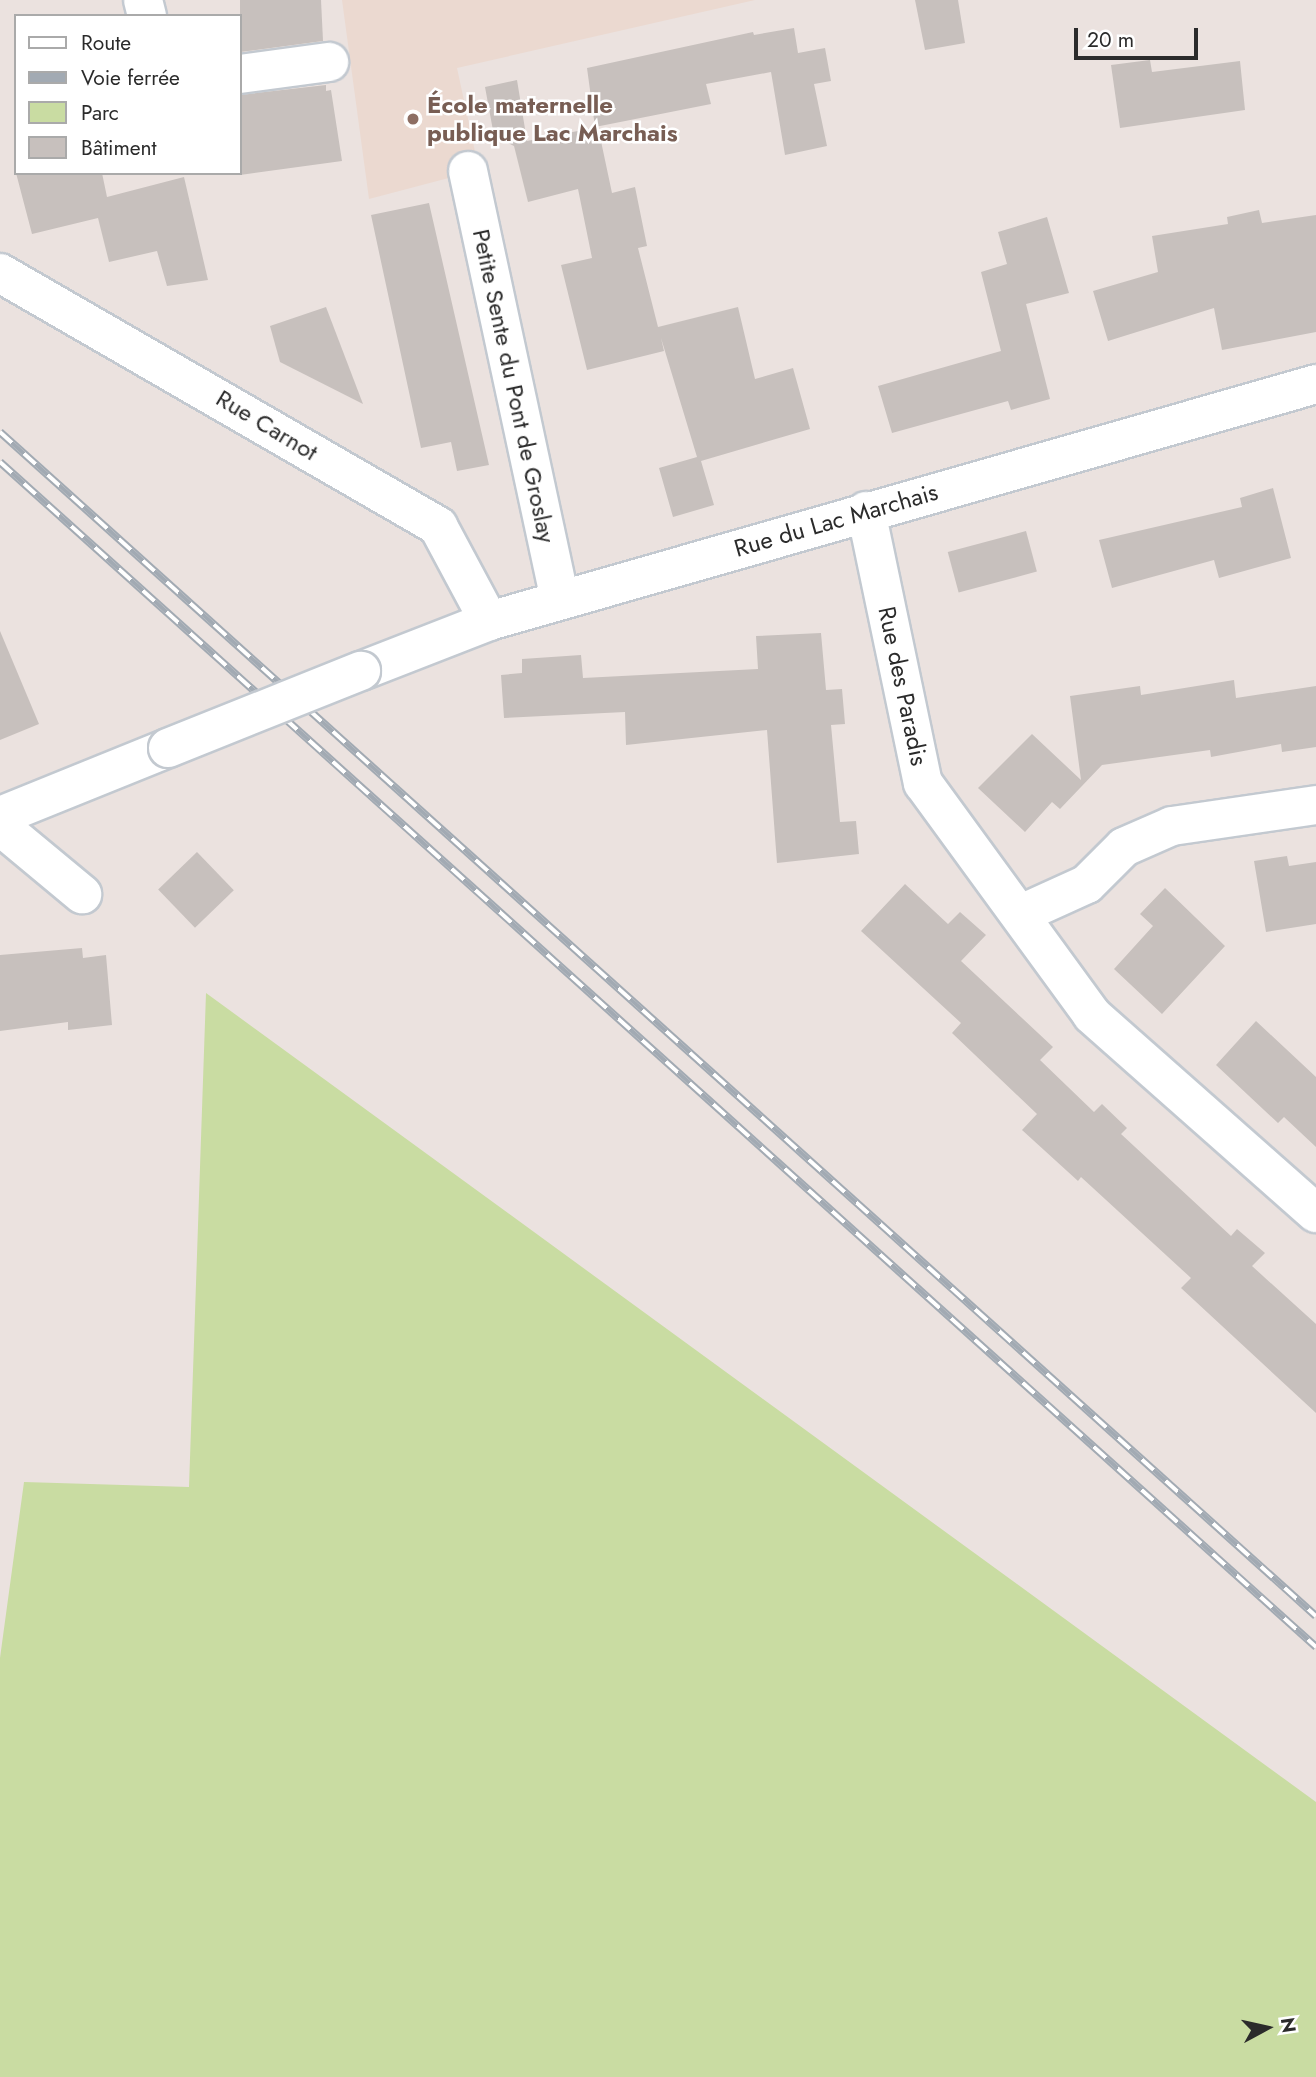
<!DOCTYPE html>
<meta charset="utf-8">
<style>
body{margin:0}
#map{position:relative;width:1316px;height:2077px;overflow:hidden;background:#ebe2df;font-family:Jost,sans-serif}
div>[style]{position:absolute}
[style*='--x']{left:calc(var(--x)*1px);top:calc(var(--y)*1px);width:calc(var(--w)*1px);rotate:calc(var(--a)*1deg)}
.education>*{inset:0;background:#ebd9d0}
.green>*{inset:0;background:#c9dca2}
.building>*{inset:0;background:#c7c0bd;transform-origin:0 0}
.roads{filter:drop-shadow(2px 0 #c3c9d0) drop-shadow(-2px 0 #c3c9d0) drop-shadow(0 2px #c3c9d0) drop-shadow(0 -2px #c3c9d0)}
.minor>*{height:38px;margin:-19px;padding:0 19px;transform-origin:19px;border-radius:19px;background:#fff}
.rail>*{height:8px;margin-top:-4px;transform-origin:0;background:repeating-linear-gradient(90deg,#fff 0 16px,#a2aab3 0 32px);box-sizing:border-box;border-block:2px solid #a2aab3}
.bridges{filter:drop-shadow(2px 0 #c3c9d0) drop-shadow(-2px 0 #c3c9d0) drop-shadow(0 2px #c3c9d0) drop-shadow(0 -2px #c3c9d0)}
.minor-bridge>*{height:38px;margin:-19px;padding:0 19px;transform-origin:19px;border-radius:19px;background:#fff}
.dots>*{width:19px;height:19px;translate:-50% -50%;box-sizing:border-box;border:4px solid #fff;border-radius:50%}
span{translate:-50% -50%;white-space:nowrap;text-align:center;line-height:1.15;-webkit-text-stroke:5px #fff;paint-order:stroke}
.education-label{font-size:24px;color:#785e54;font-weight:700}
.left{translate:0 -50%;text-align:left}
.street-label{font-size:24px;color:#2b2b2b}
.legend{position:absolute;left:14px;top:14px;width:228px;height:161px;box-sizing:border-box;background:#fff;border:2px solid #aaa;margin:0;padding:9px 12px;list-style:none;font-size:21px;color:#2b2b2b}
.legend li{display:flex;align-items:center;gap:14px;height:35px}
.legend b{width:35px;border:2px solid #aaa}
.north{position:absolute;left:1232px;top:1993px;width:70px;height:70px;-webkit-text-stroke:5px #fff;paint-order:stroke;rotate:82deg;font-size:19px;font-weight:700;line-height:28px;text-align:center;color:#2b2b2b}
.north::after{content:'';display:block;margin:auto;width:24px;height:32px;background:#2b2b2b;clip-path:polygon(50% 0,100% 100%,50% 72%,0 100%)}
.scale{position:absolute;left:1074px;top:28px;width:124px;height:32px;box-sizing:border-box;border:4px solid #2b2b2b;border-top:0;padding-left:9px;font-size:21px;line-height:24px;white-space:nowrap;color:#2b2b2b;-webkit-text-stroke:5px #fff;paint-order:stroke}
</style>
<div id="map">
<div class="education">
<div style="clip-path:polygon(342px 0,755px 0,457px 68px,479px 170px,369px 199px)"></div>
</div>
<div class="green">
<div style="clip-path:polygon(206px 993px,1316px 1802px,1316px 2077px,0 2077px,0 1658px,24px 1482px,189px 1487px)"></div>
</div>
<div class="building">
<div style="clip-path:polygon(240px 0,321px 0,323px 41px,240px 52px)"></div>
<div style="clip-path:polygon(915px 0,958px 0,965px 43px,925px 50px)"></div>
<div style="clip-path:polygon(794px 28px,798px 53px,825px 48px,831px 81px,814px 84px,827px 146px,785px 155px,771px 72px,706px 84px,711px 104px,595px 127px,587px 68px,753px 32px,754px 35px)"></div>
<div style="clip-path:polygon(1150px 60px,1152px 72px,1240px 61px,1245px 110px,1120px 128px,1111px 65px)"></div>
<div style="clip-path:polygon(517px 80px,527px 141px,598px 127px,612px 193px,635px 187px,647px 246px,638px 248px,658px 327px,738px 307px,755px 379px,793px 368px,810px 429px,701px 461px,714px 505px,673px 517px,659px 468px,697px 457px,661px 338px,664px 351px,587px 370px,561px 265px,592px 258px,578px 189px,528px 202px,514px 146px,494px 136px,485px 87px)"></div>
<div style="clip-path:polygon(326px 85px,326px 91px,331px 90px,342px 161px,240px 175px,240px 95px)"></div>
<div style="clip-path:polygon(16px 173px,102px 173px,107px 197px,184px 177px,208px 280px,167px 286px,157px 251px,109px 262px,98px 218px,32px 234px)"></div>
<div style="clip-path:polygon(429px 203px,489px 465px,457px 471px,451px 442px,421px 448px,371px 215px)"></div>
<div style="clip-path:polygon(1259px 210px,1262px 223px,1316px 215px,1316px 332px,1222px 350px,1214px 308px,1108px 341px,1093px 291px,1158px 272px,1152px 236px,1228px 224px,1227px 217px)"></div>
<div style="clip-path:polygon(1047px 217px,1069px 293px,1026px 304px,1050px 399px,1011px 410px,1008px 401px,892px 433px,878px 386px,1001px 351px,981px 272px,1007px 264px,998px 232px)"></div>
<div style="clip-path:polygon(326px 307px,363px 404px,280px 362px,270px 326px)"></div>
<div style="clip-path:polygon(1273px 488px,1291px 558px,1219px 578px,1214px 560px,1112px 588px,1099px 540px,1242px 507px,1240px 498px)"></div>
<div style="left:1026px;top:531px;width:42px;height:81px;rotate:75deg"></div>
<div style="clip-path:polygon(0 631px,39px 724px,0 740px)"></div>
<div style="clip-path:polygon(821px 633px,826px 690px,842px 689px,845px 724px,831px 725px,840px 822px,856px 821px,859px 854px,777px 863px,767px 730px,626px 745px,625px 712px,504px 718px,501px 675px,522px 673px,522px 659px,581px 655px,583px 678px,758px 669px,756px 636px)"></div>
<div style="clip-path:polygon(1234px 680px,1236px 698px,1316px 686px,1316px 747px,1282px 752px,1281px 744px,1211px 757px,1210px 750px,1102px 765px,1060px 809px,1052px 802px,1025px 832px,978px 788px,1032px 734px,1081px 780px,1070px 696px,1140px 686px,1141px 695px)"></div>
<div style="left:197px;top:852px;width:53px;height:54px;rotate:46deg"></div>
<div style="clip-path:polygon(1287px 856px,1289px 866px,1316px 862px,1316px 924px,1266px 932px,1254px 861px)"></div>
<div style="clip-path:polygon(905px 884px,948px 924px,960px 912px,986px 935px,961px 961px,1053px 1047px,1040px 1060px,1094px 1112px,1102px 1104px,1127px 1128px,1121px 1134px,1231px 1236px,1237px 1229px,1265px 1253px,1252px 1266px,1316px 1324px,1316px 1413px,1181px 1288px,1191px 1278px,1081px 1177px,1078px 1181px,1022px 1130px,1037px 1114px,952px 1033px,961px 1023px,861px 931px)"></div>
<div style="clip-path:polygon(1165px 888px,1225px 946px,1162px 1014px,1114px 969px,1153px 926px,1140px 914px)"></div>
<div style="clip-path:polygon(82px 948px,83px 958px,106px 955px,112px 1025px,68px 1030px,68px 1022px,0 1031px,0 955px)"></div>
<div style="clip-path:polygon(1256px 1021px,1316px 1077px,1316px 1147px,1284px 1117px,1278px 1123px,1216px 1065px)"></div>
</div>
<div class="roads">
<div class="minor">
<div style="--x:143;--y:0;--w:16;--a:76"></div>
<div style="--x:240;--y:74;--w:90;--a:-7.7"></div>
<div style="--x:468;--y:171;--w:439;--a:77.9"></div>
<div style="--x:0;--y:273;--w:506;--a:30.01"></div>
<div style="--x:438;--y:526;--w:108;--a:61.8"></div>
<div style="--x:866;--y:511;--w:278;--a:78.2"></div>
<div style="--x:923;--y:783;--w:287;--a:53.9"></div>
<div style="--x:1092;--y:1015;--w:299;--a:41.5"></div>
<div style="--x:361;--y:671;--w:137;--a:-21.3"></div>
<div style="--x:489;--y:621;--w:860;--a:-15.99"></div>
<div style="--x:0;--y:816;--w:181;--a:-22"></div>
<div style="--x:0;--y:826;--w:107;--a:39.7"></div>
<div style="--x:1021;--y:914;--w:72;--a:-24.4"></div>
<div style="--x:1087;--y:884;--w:52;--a:-45"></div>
<div style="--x:1124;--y:847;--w:52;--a:-23.6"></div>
<div style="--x:1172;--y:826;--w:146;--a:-8.3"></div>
</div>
</div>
<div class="rail">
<div style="--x:0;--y:432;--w:1770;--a:41.98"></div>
<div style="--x:0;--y:462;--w:1771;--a:42"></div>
</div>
<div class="bridges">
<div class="minor-bridge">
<div style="--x:168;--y:748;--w:208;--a:-21.8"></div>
</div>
</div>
<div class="dots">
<div style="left:413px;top:119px;background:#8d6e63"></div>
</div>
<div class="education-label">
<span class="left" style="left:427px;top:119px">École maternelle<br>publique Lac Marchais</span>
</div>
<div class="street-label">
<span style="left:514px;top:386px;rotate:78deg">Petite Sente du Pont de Groslay</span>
<span style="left:267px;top:425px;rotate:31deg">Rue Carnot</span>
<span style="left:836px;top:520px;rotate:-16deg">Rue du Lac Marchais</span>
<span style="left:903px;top:686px;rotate:78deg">Rue des Paradis</span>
</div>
<ul class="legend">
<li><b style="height:9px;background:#fff"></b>Route</li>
<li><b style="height:9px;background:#a2aab3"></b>Voie ferrée</li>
<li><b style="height:19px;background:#c9dca2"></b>Parc</li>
<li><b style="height:19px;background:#c7c0bd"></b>Bâtiment</li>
</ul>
<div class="north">N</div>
<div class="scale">20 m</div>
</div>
